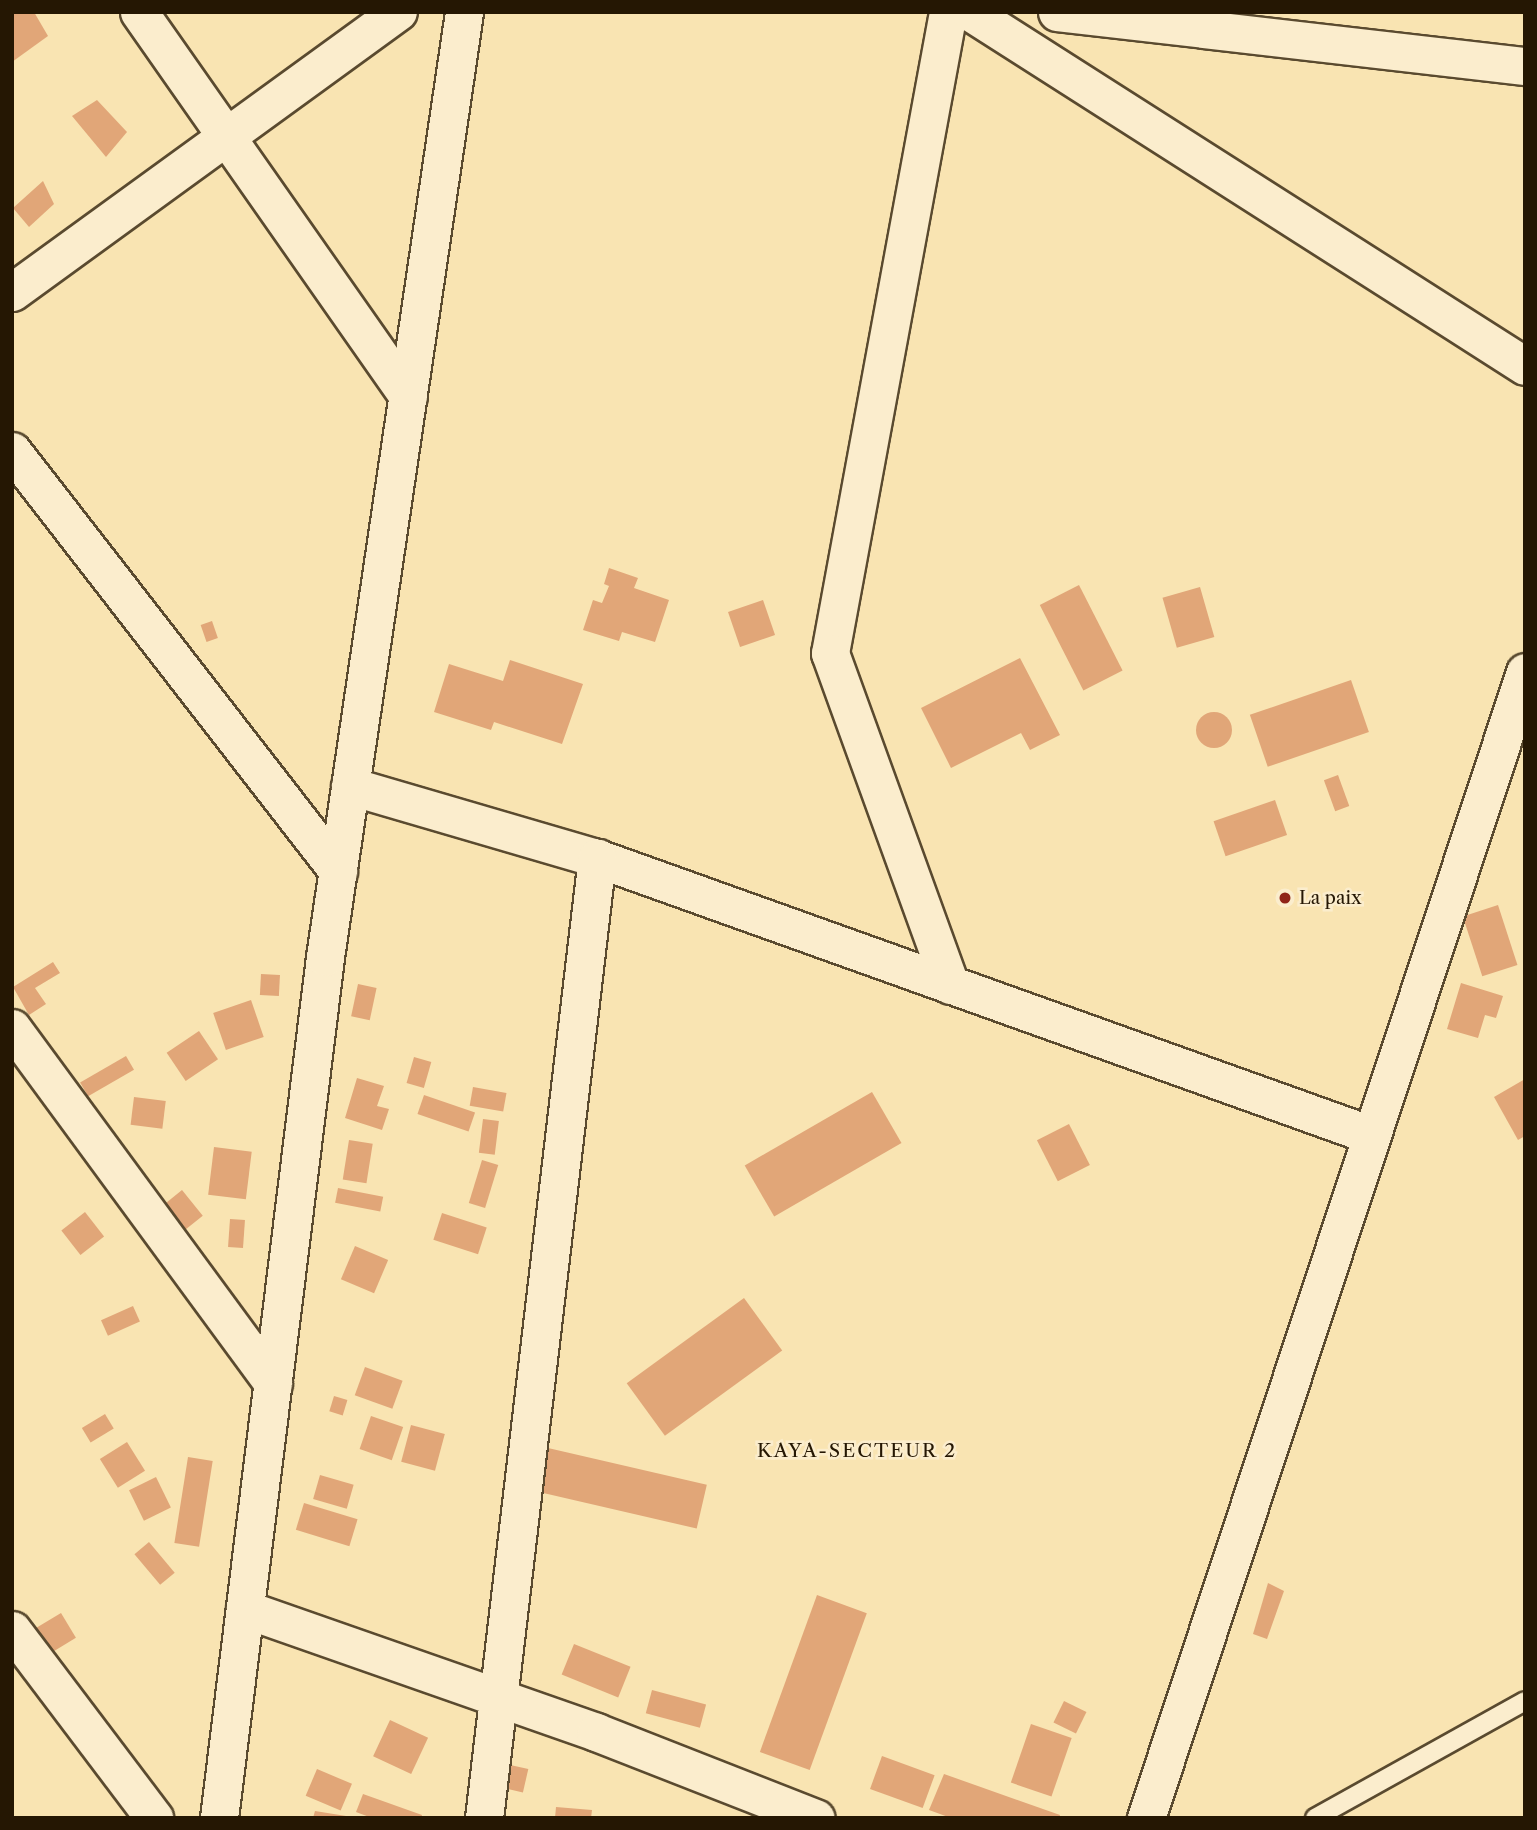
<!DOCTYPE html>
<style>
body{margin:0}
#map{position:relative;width:1537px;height:1830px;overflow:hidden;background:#f9e4b2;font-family:"Libre Caslon Text",serif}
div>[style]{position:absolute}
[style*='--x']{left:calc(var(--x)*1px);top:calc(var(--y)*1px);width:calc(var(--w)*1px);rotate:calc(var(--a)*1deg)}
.building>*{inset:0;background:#e1a678;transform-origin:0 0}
.round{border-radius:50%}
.roads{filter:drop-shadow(2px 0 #5a4a2f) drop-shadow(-2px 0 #5a4a2f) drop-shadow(0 2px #5a4a2f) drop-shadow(0 -2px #5a4a2f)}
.lane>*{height:18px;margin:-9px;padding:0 9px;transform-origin:9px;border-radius:9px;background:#fbedcd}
.street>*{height:37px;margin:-18.5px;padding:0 18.5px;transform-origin:18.5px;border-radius:18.5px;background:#fbedcd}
.dots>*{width:19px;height:19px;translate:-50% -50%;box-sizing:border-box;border:4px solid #fbedcd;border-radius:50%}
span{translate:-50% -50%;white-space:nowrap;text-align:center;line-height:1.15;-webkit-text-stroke:5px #fbedcd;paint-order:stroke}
.poi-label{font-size:18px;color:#251703}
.left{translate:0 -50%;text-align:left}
.neighbourhood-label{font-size:19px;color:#251703;letter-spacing:2px}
.frame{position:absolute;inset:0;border:14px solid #251703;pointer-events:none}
</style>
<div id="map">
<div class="building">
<div style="clip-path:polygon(12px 12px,34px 12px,48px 36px,12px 62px)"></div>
<div style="clip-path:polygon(97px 100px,127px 132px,106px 157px,72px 116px)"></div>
<div style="clip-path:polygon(43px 181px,54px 204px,29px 227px,13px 208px)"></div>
<div style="clip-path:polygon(609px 568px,638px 578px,634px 588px,669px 600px,655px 642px,622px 632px,619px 641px,583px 630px,593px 600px,602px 603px,609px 586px,604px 584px)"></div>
<div style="left:1079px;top:585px;width:96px;height:44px;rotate:63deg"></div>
<div style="left:1200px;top:587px;width:52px;height:39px;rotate:74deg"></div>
<div style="left:763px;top:600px;width:37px;height:37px;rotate:71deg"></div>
<div style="left:212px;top:621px;width:18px;height:12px;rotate:71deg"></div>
<div style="clip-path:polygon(1020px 658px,1060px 735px,1030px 750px,1021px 733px,951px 768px,921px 708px)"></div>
<div style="clip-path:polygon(510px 660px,583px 684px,562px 744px,494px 722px,491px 730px,434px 712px,449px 664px,503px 681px)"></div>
<div style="left:1351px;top:680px;width:55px;height:107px;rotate:71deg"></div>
<div class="round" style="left:1196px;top:712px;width:36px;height:36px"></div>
<div style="left:1338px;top:775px;width:33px;height:15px;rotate:70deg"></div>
<div style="left:1275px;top:800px;width:37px;height:65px;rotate:71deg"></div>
<div style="left:1498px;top:905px;width:63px;height:37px;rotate:72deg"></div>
<div style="clip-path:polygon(53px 962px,60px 973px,35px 988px,46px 1004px,29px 1015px,13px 987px)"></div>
<div style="left:261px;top:974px;width:19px;height:21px;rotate:3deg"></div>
<div style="clip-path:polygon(1461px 983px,1503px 996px,1496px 1018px,1485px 1015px,1478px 1038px,1447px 1029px)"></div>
<div style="left:358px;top:984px;width:19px;height:33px;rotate:12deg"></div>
<div style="left:251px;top:1000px;width:39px;height:40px;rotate:71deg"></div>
<div style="left:199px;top:1031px;width:34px;height:39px;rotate:56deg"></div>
<div style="left:126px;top:1056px;width:16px;height:53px;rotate:60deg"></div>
<div style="left:414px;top:1057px;width:18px;height:27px;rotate:16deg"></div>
<div style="clip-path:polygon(357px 1078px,384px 1086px,377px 1106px,389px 1109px,382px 1130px,345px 1118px)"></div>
<div style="clip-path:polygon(1525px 1079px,1525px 1136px,1518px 1140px,1494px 1097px)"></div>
<div style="left:473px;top:1087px;width:34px;height:19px;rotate:10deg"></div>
<div style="left:872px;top:1092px;width:59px;height:147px;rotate:60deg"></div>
<div style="left:424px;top:1095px;width:54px;height:20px;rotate:19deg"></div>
<div style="left:134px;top:1097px;width:32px;height:28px;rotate:7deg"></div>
<div style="left:483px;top:1119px;width:16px;height:34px;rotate:7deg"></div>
<div style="left:1069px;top:1124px;width:46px;height:36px;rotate:63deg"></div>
<div style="left:349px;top:1140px;width:24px;height:40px;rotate:9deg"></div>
<div style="left:214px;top:1147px;width:38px;height:48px;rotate:7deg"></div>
<div style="left:482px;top:1160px;width:17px;height:45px;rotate:17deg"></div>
<div style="left:338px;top:1188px;width:46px;height:15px;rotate:11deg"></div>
<div style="left:182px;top:1190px;width:33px;height:23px;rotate:51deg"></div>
<div style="left:85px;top:1212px;width:31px;height:30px;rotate:52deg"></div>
<div style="left:442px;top:1213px;width:47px;height:28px;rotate:18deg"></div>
<div style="left:230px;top:1219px;width:15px;height:28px;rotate:4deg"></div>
<div style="left:355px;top:1246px;width:36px;height:36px;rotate:23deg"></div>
<div style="left:744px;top:1298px;width:65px;height:145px;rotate:54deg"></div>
<div style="left:133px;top:1306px;width:17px;height:35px;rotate:66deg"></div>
<div style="left:365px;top:1367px;width:40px;height:30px;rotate:20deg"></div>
<div style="left:334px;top:1396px;width:14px;height:16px;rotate:17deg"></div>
<div style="left:105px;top:1414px;width:17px;height:27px;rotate:59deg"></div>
<div style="left:371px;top:1416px;width:34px;height:35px;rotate:19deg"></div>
<div style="left:411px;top:1425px;width:35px;height:38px;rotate:15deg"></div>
<div style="left:127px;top:1442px;width:34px;height:32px;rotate:58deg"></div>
<div style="left:548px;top:1448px;width:163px;height:45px;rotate:13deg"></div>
<div style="left:188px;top:1457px;width:25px;height:87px;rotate:9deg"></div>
<div style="left:320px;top:1475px;width:35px;height:25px;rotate:16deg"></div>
<div style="left:156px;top:1477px;width:34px;height:30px;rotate:64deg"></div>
<div style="left:304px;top:1503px;width:56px;height:28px;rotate:17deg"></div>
<div style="left:149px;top:1542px;width:40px;height:19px;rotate:50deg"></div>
<div style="clip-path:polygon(1268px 1583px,1284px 1591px,1267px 1639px,1253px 1634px)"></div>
<div style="left:817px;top:1595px;width:53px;height:167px;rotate:20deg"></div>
<div style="left:61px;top:1613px;width:29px;height:35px;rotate:59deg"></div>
<div style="left:574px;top:1644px;width:61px;height:33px;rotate:22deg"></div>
<div style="left:652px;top:1690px;width:56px;height:24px;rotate:15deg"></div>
<div style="left:1064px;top:1701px;width:25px;height:24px;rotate:26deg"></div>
<div style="left:390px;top:1720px;width:42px;height:40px;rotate:25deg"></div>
<div style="left:1031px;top:1724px;width:43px;height:62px;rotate:19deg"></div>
<div style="left:882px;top:1756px;width:56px;height:35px;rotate:20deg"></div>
<div style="left:502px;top:1763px;width:27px;height:24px;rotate:13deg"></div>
<div style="left:317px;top:1769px;width:38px;height:29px;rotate:23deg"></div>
<div style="clip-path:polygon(944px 1774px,1060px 1815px,1059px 1818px,951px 1818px,929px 1810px)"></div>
<div style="clip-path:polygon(363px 1794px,422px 1815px,421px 1818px,372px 1818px,356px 1812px)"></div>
<div style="clip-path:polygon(556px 1807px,592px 1810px,591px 1818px,555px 1818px)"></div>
<div style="clip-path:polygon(315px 1811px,346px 1816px,346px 1818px,313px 1818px)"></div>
</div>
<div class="roads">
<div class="lane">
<div style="--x:1315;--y:1818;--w:240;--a:-29.1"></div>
</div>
<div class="street">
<div style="--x:139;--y:12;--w:469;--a:55"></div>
<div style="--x:948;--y:12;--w:652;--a:100.43"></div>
<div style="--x:830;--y:653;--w:353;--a:70.1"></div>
<div style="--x:970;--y:12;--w:658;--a:32.53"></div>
<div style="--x:1057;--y:12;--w:471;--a:6.6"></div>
<div style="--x:12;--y:292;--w:477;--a:-36"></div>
<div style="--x:12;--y:451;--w:532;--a:52.18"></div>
<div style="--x:350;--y:786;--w:257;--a:16.3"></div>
<div style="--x:597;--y:858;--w:822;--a:19.69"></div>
<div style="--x:12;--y:1028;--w:441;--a:53.7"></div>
<div style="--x:245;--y:1609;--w:372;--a:19.3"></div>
<div style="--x:596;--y:1732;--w:236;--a:21.4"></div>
<div style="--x:12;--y:1630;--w:236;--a:52.9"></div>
<div style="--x:219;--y:1818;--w:868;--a:-82.98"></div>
<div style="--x:325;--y:957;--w:955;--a:-81.63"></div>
<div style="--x:484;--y:1818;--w:967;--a:-83.29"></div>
<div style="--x:1146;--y:1818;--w:1207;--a:-71.7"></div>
</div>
</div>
<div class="dots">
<div style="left:1285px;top:898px;background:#8f2418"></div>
</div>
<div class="poi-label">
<span class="left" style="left:1299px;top:898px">La paix</span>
</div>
<div class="neighbourhood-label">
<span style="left:857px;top:1451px">KAYA-SECTEUR 2</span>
</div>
<div class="frame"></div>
</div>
